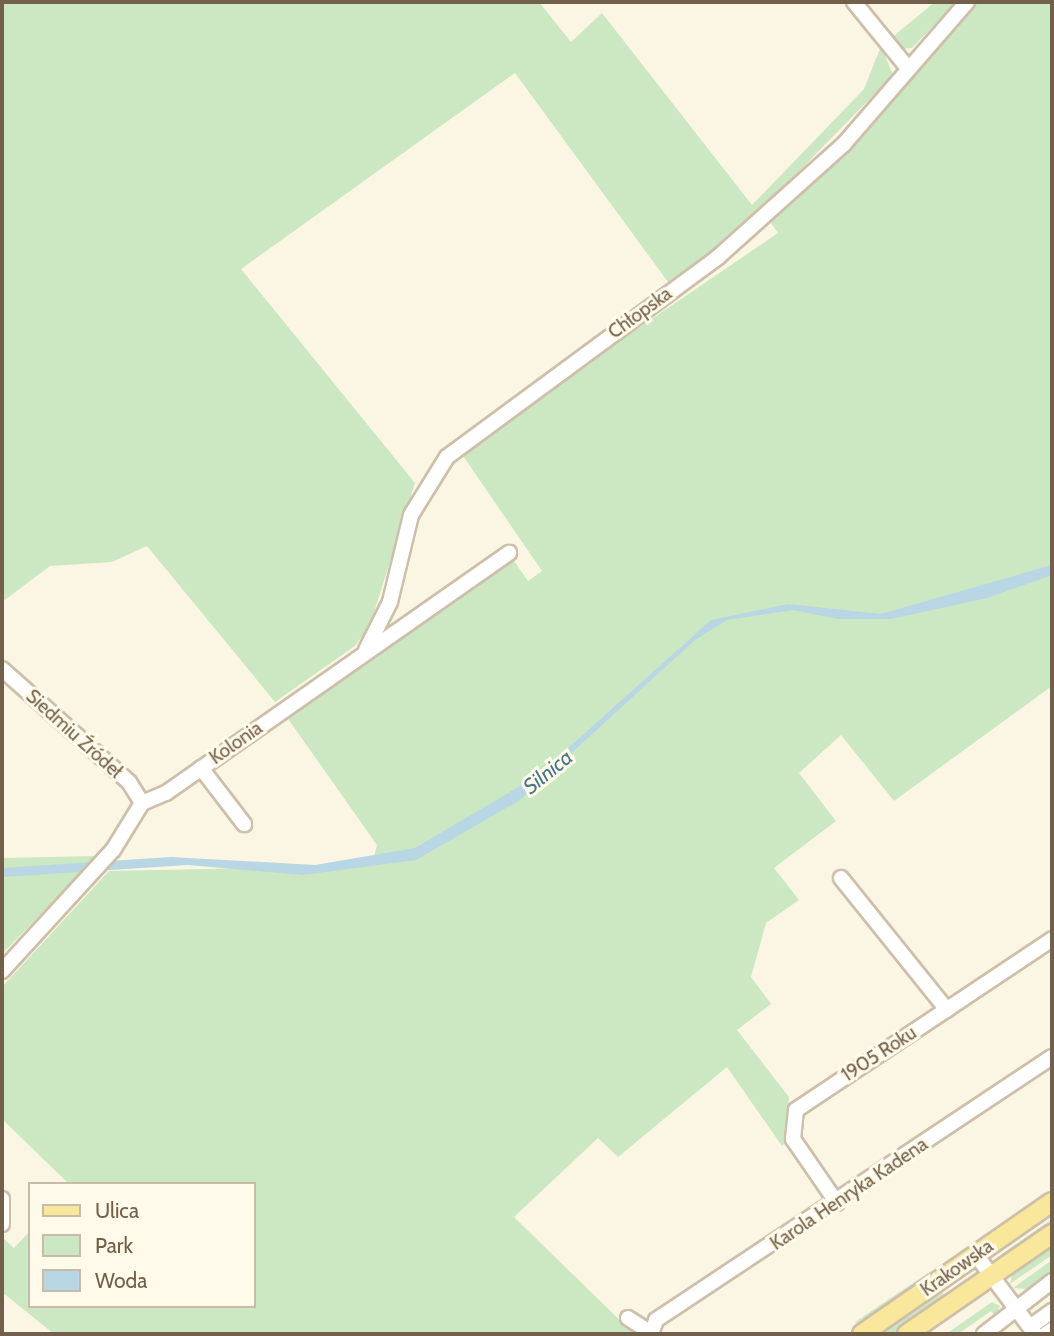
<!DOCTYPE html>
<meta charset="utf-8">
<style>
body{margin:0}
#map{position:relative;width:1054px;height:1336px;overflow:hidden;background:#fbf6e3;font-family:Cabin,sans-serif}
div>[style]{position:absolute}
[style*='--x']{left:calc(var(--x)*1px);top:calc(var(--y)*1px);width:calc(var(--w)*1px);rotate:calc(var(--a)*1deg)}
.green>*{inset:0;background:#cbe8c2}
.water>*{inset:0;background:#b8d6e4}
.roads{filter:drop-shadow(2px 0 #cdbfaa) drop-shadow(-2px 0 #cdbfaa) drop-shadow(0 2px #cdbfaa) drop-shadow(0 -2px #cdbfaa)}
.minor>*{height:14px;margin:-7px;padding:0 7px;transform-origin:7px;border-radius:7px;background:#fff}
.major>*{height:18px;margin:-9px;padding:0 9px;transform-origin:9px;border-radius:9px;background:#f9e79c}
span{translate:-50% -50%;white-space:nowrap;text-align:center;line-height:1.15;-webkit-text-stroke:6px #fffae9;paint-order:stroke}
.street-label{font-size:19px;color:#73604a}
.water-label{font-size:21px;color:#47758c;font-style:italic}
.frame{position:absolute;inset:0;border:4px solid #73604a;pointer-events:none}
.legend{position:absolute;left:28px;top:1182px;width:228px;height:126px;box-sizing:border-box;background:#fffae9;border:2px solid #c7bca9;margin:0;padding:9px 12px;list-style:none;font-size:21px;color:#73604a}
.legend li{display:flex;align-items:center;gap:14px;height:35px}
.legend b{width:35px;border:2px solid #c7bca9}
</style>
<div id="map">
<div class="green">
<div style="clip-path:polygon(2px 2px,539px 2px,571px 42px,602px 13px,752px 205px,864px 89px,881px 46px,893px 75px,736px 236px,668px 282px,515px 73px,241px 269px,415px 483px,370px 625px,355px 646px,275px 702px,147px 546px,112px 562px,50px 566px,2px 602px)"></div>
<div style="clip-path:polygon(935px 2px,956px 2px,912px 48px,899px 49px,891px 38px)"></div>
<div style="clip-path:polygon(971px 2px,1052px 2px,1052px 686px,894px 801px,841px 735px,799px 773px,836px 821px,774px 868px,799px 900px,766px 923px,751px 977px,771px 1004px,737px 1030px,789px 1097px,786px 1142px,782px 1146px,727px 1067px,618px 1157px,598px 1138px,514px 1217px,634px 1334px,54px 1334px,2px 1292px,2px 1237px,14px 1248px,30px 1231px,30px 1306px,254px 1306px,254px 1184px,69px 1184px,2px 1119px,2px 987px,109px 871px,250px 868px,303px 875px,373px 860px,377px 845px,286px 716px,512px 558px,528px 581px,542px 571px,459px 450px,778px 233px,771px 223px)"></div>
<div style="clip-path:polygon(98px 856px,77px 877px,2px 954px,2px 858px)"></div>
<div style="clip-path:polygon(1037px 1200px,941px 1270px,938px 1266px,947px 1262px)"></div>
<div style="clip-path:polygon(1052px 1219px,1052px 1223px,1001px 1256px,1002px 1254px)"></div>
<div style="clip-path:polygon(1052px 1243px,1052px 1255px,1010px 1284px,1013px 1271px)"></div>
<div style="clip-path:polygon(1052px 1260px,1052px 1272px,1029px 1289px,1013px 1288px)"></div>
<div style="clip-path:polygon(928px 1273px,931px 1277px,856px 1323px,855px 1322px)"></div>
<div style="clip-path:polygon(941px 1290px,946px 1298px,893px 1334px,881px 1334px)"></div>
<div style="clip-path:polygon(992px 1302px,1000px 1306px,995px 1316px,991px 1311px,958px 1334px,946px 1334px)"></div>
</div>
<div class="water">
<div style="clip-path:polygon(1052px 565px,1052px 575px,987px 598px,891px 619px,838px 619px,793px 610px,727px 620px,695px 640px,520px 800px,416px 860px,303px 875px,188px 865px,2px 877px,2px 868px,171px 857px,315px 865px,415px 848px,537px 776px,711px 620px,788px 604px,881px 614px)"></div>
</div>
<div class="roads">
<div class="minor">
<div style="--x:854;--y:2;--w:84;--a:50.8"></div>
<div style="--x:366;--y:650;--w:54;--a:-63.4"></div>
<div style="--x:390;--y:602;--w:89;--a:-76.4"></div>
<div style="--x:411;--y:515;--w:68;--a:-58.2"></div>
<div style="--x:447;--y:457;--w:337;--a:-36.4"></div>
<div style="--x:718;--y:257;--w:169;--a:-41.9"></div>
<div style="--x:844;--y:144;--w:188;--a:-49.1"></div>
<div style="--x:2;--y:669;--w:170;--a:41.7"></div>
<div style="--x:129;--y:782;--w:25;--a:58"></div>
<div style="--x:201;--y:768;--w:71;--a:52.5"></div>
<div style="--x:142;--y:803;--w:26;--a:-23"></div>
<div style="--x:166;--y:793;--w:419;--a:-35"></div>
<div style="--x:841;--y:878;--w:169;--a:51.2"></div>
<div style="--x:2;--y:971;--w:164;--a:-47.5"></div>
<div style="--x:113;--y:850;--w:55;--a:-58.3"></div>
<div style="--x:837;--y:1203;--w:78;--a:-124.5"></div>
<div style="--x:793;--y:1139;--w:29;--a:-84"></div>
<div style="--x:796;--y:1110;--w:308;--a:-33.7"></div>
<div style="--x:2;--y:1224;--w:25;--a:-90"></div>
<div style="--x:976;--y:1255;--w:99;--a:53.2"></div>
<div style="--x:628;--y:1318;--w:27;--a:33"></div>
<div style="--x:1030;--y:1327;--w:27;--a:-36"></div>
<div style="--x:651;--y:1334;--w:15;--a:-70"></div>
<div style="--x:656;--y:1320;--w:475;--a:-33.6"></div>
<div style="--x:984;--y:1334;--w:86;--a:-37.9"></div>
<div style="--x:1046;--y:1334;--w:7;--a:-34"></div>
</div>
<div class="major">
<div style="--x:862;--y:1334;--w:231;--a:-34.8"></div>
<div style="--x:907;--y:1334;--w:176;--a:-34.6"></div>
</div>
</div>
<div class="street-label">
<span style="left:640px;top:313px;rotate:-36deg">Chłopska</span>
<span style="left:74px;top:734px;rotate:42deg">Siedmiu Źródeł</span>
<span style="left:236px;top:743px;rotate:-35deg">Kolonia</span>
<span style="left:879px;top:1054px;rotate:-33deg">1905 Roku</span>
<span style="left:849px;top:1194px;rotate:-34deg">Karola Henryka Kadena</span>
<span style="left:957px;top:1268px;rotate:-35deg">Krakowska</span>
</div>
<div class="water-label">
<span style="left:548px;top:772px;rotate:-39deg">Silnica</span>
</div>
<div class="frame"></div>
<ul class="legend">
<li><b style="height:9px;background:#f9e79c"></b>Ulica</li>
<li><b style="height:19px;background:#cbe8c2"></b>Park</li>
<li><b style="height:19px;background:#b8d6e4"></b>Woda</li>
</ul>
</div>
